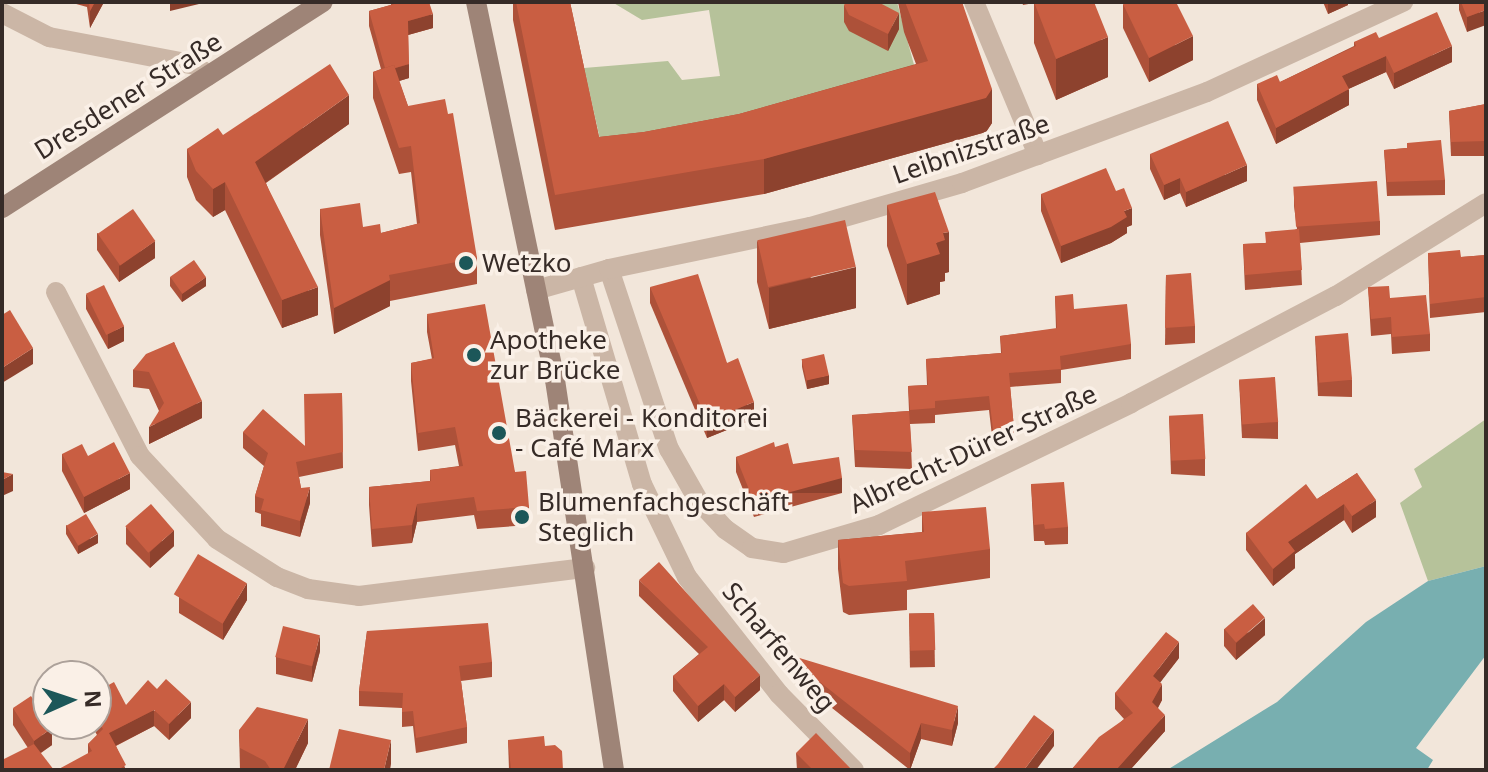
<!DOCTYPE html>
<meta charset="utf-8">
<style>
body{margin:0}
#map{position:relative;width:1488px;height:772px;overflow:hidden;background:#f2e6da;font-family:"Noto Sans",sans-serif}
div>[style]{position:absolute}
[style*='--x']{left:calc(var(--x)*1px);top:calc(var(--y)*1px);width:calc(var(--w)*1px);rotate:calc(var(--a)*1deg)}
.green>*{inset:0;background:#b6c29a}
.water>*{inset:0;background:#78afb0}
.street>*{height:20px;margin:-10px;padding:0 10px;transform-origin:10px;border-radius:10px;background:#cbb6a6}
.secondary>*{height:20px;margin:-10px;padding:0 10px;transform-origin:10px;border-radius:10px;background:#9e8477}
.wall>*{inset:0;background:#ad5139;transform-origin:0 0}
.shaded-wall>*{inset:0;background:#8d422e;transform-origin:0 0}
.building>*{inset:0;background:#c95e42;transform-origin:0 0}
.dots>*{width:22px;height:22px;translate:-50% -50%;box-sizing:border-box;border:4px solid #faf0e7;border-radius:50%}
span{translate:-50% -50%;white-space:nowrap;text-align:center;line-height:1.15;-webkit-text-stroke:7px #faf0e7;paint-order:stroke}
.street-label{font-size:26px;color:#362b27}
.poi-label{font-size:26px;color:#362b27}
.left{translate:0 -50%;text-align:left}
.frame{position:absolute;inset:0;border:4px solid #362b27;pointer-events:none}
.north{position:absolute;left:32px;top:660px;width:80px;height:80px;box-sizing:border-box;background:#faf0e7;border:2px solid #aca19a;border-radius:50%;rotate:87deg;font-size:22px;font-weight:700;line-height:32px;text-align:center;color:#362b27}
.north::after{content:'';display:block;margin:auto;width:28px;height:36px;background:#1c5759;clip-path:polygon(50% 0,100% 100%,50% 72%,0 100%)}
</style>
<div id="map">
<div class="green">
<div style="clip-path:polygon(612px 2px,897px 2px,920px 87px,605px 162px,584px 68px,668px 61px,682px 80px,720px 76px,709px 10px,642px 20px)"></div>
<div style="clip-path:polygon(1486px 419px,1486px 566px,1428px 581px,1400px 503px,1422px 487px,1414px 469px)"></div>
</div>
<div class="water">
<div style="clip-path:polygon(1486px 566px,1486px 655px,1416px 748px,1433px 760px,1427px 770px,1167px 770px,1277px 702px,1366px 622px,1428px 581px)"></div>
</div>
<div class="street">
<div style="--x:974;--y:2;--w:166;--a:67.3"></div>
<div style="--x:2;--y:13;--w:53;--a:27.1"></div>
<div style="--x:49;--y:37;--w:150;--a:10.8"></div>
<div style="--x:196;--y:65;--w:16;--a:43"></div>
<div style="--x:609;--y:269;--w:190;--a:71.6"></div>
<div style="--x:669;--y:449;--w:59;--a:60.4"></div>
<div style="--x:698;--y:500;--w:40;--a:47"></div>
<div style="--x:725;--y:529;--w:33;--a:35"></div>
<div style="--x:752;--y:548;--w:32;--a:9"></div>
<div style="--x:784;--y:553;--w:99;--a:-16.4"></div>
<div style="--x:879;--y:525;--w:280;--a:-25.8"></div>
<div style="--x:1131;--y:403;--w:231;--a:-27.6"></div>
<div style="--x:1336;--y:296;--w:176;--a:-31.8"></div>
<div style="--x:581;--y:277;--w:216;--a:73.6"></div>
<div style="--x:642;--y:484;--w:103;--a:64.2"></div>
<div style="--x:687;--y:577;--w:149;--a:51.8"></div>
<div style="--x:779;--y:694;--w:107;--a:45.4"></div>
<div style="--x:536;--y:290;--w:76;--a:-16"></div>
<div style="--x:609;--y:269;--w:205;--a:-11.8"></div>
<div style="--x:810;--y:227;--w:158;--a:-16.1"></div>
<div style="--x:962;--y:183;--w:261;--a:-20.4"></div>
<div style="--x:1207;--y:92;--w:216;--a:-24.7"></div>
<div style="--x:56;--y:292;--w:184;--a:62.9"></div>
<div style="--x:140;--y:456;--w:113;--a:47.1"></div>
<div style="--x:217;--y:539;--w:71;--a:32.3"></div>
<div style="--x:277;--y:577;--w:33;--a:21"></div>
<div style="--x:308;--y:589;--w:51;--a:7.8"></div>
<div style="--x:359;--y:596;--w:228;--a:-7.1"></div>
</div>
<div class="secondary">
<div style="--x:476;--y:2;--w:386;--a:78.2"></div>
<div style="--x:555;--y:380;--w:394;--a:81.4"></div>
<div style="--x:2;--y:208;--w:381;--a:-32.7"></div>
</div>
<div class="wall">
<div style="clip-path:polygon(69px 2px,104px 2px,90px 28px,87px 7px)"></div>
<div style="clip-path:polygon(391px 2px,429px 2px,433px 28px,408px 35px,409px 78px,399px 81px,408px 106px,477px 258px,477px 284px,390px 301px,390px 306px,334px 334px,320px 235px,320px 209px,363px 227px,381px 233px,417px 224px,411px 172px,399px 174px,373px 98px,373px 72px,381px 69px,369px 26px,369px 11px,391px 5px)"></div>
<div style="clip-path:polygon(513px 2px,570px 2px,599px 137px,644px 132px,739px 114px,916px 64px,904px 32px,898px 2px,962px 2px,992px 123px,986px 132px,764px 194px,555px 230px,513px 20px)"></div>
<div style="clip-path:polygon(1022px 2px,1094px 2px,1108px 77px,1056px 100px,1034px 43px,1034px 3px,1023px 5px)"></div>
<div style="clip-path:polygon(1323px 2px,1348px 2px,1348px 5px,1328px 14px)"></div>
<div style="clip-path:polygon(1459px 2px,1486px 2px,1467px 32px,1459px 10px)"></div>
<div style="clip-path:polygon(1123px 4px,1193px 60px,1149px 82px,1123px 28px)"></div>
<div style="clip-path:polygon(844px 5px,899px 29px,888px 51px,849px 31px,844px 22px)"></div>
<div style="clip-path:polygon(1379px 38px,1452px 62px,1394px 89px,1386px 72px,1348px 89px,1349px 105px,1276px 144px,1257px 100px,1257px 84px,1280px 82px,1354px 46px,1354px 42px)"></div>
<div style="clip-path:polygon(1486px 104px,1486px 156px,1451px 156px,1449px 111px)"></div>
<div style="clip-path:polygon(349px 124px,266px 183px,318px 315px,282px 328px,225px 210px,213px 217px,196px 200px,187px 177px,187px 149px,223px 135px)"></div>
<div style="clip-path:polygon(1407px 143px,1445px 180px,1445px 195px,1387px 196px,1384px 150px,1407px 148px)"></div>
<div style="clip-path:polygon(1150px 154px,1247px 181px,1186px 207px,1180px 193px,1164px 200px,1150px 169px)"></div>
<div style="clip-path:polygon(1294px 192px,1380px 221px,1380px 235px,1300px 243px,1302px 285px,1245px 290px,1243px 244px,1265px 243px,1297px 229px,1294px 206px)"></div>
<div style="clip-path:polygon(1041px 194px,1132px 225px,1127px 227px,1127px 233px,1111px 243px,1061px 263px,1041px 211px)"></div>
<div style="clip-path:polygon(887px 205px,949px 272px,945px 273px,945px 281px,940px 282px,940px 294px,907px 305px,887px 246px)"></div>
<div style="clip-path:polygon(97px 233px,155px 258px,119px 282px,97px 250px)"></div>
<div style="clip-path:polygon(757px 241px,856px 308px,769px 329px,757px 282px)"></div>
<div style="clip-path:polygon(1428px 253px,1461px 257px,1486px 255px,1486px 312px,1430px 318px)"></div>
<div style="clip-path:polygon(1166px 275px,1195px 326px,1195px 343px,1165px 345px)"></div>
<div style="clip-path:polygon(170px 277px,206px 286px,182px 302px,170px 286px)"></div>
<div style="clip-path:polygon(650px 287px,727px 363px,754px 419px,707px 438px,650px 303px)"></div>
<div style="clip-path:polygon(1368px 287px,1390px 298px,1430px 334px,1430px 351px,1392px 354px,1391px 334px,1371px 336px)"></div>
<div style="clip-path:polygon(86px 294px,124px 341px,108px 349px,86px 309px)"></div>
<div style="clip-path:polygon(1055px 296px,1074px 309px,1131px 344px,1131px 359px,1061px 370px,1061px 383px,1010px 387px,1014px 428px,1014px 443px,993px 445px,989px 410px,935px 415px,935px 423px,910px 424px,912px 469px,855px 467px,852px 415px,909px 411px,908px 386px,927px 385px,926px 359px,1001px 353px,1000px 336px,1056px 329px)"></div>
<div style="clip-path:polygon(427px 314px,515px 472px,529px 507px,529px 525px,477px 529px,474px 515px,417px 522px,412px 543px,372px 547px,369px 505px,369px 487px,430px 481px,430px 470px,459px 466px,455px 445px,418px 451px,411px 381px,411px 363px,432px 359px,427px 332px)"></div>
<div style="clip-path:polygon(1315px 336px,1352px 380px,1352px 397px,1318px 396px)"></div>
<div style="clip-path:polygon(174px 342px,202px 418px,149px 444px,159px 411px,149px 389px,133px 387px,133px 370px)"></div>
<div style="clip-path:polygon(802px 359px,829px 384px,807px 389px,802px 367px)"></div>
<div style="clip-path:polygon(1239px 380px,1278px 422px,1278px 439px,1242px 438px)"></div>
<div style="clip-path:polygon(342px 393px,343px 468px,299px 477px,301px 488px,310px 503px,300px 537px,261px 526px,261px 514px,255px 512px,255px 496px,264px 466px,243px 448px,243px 432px,305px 446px)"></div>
<div style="clip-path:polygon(1169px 416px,1205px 459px,1205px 476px,1171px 474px)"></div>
<div style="clip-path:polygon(775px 447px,793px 464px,842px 493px,754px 517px,736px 472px,736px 457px)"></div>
<div style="clip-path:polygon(62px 454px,88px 456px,130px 489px,84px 513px,62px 471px)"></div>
<div style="clip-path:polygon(1357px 473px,1376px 517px,1352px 533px,1344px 520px,1295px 554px,1295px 568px,1273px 586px,1246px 550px,1246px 533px,1317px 499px)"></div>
<div style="clip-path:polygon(1031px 484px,1068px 527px,1068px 544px,1045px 545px,1044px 541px,1034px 541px)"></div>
<div style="clip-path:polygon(922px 512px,990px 549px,990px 578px,907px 590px,907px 610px,849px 615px,843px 612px,838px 569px,838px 540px,922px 532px)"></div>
<div style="clip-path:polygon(66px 525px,98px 543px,78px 554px,66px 534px)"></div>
<div style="clip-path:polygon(126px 527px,174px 546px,150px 568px,126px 544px)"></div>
<div style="clip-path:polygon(639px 580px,760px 690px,735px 712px,724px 700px,698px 722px,673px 691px,673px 676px,699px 654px,639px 596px)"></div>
<div style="clip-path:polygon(179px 597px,247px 600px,223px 640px,179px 613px)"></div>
<div style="left:934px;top:613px;width:54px;height:25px;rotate:89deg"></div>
<div style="clip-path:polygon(1224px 629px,1265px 635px,1236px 660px,1224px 646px)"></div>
<div style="clip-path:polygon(367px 631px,492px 662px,492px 677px,461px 681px,467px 727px,467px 743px,416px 753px,413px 726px,402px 727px,402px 708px,359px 706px,359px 691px)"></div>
<div style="clip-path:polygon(320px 651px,312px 682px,276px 674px,276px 657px)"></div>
<div style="clip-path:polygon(783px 653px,958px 723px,952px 746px,921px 739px,910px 770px,783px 669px)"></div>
<div style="clip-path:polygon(1179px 658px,1160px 682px,1162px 700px,1158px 708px,1165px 731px,1130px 770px,1071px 770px,1124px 719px,1115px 709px,1115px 693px)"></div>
<div style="clip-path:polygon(96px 692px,126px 705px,191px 718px,169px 740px,154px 726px,116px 746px,126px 770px,88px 753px,88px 744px,97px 735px,91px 724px,96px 724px)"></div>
<div style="clip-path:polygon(13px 708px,52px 745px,41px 753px,28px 748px,13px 725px)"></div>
<div style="clip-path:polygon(239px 730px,308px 743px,295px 770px,240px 770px)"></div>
<div style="clip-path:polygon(508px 740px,545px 746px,563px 770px,509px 770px)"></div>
<div style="clip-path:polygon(796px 753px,852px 770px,797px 770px)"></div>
</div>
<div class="shaded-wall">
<div style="clip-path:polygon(95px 2px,104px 2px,90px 28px,90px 11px)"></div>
<div style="clip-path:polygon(170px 2px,199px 2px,199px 4px,170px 11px)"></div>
<div style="clip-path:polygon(1328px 2px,1348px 2px,1348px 5px,1328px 14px)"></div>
<div style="clip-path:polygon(1486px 10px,1486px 25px,1467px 32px,1467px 17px)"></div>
<div style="clip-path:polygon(899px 13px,899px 29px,888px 51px,888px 34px)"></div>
<div style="clip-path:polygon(433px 14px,433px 28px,408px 35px,408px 21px)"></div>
<div style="clip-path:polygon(1193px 36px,1193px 60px,1149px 82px,1149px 58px)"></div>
<div style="clip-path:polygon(1108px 37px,1108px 77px,1056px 100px,1056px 59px)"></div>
<div style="clip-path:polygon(1452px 46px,1452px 62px,1394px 89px,1394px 73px)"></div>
<div style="clip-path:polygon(1386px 56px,1386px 72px,1342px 92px,1342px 76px)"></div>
<div style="clip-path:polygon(409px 64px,409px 78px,386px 85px,386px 71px)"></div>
<div style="clip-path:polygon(992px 89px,992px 123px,986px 132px,764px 194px,764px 159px)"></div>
<div style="clip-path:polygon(1349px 89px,1349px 105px,1276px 144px,1276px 128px)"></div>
<div style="clip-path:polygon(349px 95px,349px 124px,255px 190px,255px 162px)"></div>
<div style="clip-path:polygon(1247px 165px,1247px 181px,1186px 207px,1186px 192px)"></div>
<div style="clip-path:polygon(1180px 178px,1180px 193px,1164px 200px,1164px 185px)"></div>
<div style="clip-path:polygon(225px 182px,225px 210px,213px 217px,213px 189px)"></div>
<div style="clip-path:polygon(1132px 208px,1132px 225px,1127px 227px,1127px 233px,1111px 243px,1061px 263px,1061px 246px,1124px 211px)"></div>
<div style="clip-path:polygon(949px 232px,949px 272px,945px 273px,945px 281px,940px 282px,940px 294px,907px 305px,907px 264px,936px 243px,943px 233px)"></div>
<div style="clip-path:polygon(155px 241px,155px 258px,119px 282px,119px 266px)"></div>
<div style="clip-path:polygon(856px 267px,856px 308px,769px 329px,769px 288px)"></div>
<div style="clip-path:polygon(206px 277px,206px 286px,182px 302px,182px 294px)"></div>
<div style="clip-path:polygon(390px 280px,390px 306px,334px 334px,334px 308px)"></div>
<div style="clip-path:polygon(318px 287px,318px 315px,282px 328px,282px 300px)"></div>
<div style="clip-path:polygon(124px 326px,124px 341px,108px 349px,108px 334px)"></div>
<div style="clip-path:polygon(33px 348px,33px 364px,2px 383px,2px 368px)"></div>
<div style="clip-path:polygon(829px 375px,829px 384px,807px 389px,807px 380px)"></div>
<div style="clip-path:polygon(202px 401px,202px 418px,149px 444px,149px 427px)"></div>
<div style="clip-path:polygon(754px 402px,754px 419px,707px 438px,707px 421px)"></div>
<div style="clip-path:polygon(130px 473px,130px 489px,84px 513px,84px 497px)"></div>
<div style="clip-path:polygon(13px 474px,13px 491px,2px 496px,2px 480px)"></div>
<div style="left:842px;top:478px;width:15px;height:91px;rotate:90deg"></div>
<div style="clip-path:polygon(310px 487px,310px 503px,300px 537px,300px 521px)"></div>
<div style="clip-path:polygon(1376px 500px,1376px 517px,1352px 533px,1352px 516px)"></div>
<div style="clip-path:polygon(417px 504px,417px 522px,412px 543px,412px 525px)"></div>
<div style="clip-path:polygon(1344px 504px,1344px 520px,1295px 554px,1295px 568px,1273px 586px,1273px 569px,1288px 542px)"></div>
<div style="clip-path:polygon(174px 530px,174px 546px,150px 568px,150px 552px)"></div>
<div style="clip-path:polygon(98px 534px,98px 543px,78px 554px,78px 546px)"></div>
<div style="clip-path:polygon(247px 583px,247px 600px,223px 640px,223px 623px)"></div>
<div style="clip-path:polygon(1265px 618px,1265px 635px,1236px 660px,1236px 643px)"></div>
<div style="clip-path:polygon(320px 635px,320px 651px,312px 682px,312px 666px)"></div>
<div style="clip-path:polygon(1179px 642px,1179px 658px,1153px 692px,1153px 676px)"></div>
<div style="clip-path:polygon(760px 675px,760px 690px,735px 712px,735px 697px)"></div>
<div style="clip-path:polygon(724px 684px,724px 700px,698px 722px,698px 706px)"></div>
<div style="clip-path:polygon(1162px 684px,1162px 700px,1152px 718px,1152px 702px)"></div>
<div style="clip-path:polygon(191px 702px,191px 718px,169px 740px,169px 724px)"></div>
<div style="clip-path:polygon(958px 706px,958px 723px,952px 746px,952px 730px)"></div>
<div style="clip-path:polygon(154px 710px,154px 726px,109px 749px,109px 733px)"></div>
<div style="clip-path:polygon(1165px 715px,1165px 731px,1130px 770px,1116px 770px)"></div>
<div style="clip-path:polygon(308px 719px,308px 743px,295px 770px,283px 770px)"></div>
<div style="clip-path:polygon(921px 723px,921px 739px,910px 770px,910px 753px)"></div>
<div style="clip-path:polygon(52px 728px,52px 745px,34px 757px,34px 741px)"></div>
<div style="clip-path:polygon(1054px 730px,1054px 746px,1036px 770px,1024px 770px)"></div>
<div style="clip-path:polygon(391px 740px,391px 764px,390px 770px,384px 770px)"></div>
</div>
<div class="building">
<div style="clip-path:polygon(89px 2px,95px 2px,90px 11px)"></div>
<div style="clip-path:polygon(393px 2px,429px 2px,433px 14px,408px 21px,409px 64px,395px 68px,394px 65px,385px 68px,369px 11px,394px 4px)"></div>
<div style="clip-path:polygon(516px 2px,570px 2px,599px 137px,644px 132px,739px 114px,928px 61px,905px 2px,962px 2px,992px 89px,986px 98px,764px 159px,555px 195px)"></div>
<div style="clip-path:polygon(846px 2px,878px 2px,899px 13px,888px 34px,849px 15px,844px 5px)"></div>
<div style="clip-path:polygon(1034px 2px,1094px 2px,1108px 37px,1056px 59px)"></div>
<div style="clip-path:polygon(1127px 2px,1176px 2px,1193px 36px,1149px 58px,1123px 4px)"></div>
<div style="clip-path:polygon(1461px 2px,1486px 2px,1486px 10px,1467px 17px)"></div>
<div style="clip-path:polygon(1437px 12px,1452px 46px,1394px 73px,1386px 56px,1342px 76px,1349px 89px,1276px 128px,1257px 84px,1277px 75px,1280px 82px,1356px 46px,1354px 42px,1376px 32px,1379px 38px)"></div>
<div style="clip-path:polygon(330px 64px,349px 95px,255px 162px,318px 287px,282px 300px,225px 182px,213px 189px,196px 171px,187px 149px,218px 128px,223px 135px)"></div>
<div style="clip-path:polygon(394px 65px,408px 106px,445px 99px,448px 114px,453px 113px,477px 258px,389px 275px,390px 280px,334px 308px,320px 209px,360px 203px,363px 227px,380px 224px,381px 233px,420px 223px,411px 146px,399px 148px,373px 72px)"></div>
<div style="clip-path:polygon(1486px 104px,1486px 141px,1451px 142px,1449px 111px)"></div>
<div style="clip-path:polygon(1228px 121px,1247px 165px,1186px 192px,1180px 178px,1164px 185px,1150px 154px)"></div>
<div style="clip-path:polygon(1441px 140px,1445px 180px,1387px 182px,1384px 150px,1407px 148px,1407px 143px)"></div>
<div style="clip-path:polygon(1106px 168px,1116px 191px,1124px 188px,1132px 208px,1124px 211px,1127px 217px,1111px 227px,1061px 246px,1041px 194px)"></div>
<div style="left:1377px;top:181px;width:40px;height:84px;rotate:86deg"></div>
<div style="clip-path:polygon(935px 192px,949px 232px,943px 233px,945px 240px,936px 243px,940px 254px,907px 264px,887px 205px)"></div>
<div style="left:133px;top:209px;width:39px;height:43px;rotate:55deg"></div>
<div style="left:845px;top:220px;width:48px;height:90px;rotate:77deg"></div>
<div style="clip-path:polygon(1299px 229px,1302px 270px,1245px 275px,1243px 244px,1266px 243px,1265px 232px)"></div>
<div style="clip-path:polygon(1460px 250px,1461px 257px,1486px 255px,1486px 297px,1430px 304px,1428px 253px)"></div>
<div style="left:194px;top:260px;width:21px;height:29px;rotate:55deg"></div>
<div style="clip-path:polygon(1191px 273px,1195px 326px,1165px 328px,1166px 275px)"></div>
<div style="clip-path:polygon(698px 274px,727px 363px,738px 358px,754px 402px,707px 421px,650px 287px)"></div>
<div style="left:104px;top:285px;width:46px;height:20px;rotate:64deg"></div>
<div style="clip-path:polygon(1389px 286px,1390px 298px,1426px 295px,1430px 334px,1392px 337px,1391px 317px,1371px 319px,1368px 287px)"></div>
<div style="clip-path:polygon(1073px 294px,1074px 309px,1127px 304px,1131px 344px,1060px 356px,1061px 369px,1009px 373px,1014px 428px,993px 430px,989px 396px,935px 401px,935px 408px,910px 410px,908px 386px,928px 385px,926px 359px,1002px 353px,1000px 336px,1057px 328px,1055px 296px)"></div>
<div style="clip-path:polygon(485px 304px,515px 472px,526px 471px,529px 507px,477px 511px,474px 497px,417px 504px,412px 525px,372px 529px,369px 487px,431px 481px,430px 470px,463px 466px,455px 427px,418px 433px,411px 363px,434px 358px,427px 314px)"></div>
<div style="clip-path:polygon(10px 310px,33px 348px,2px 368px,2px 315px)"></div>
<div style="left:1348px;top:333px;width:47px;height:33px;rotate:85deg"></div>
<div style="clip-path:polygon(174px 342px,202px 401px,149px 427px,164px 403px,149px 372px,133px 370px,146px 354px)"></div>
<div style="left:824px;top:354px;width:22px;height:23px;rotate:77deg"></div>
<div style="left:1275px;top:377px;width:45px;height:36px;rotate:86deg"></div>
<div style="clip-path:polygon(342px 393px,343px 452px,296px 462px,301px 488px,310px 487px,300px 521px,261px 510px,264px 499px,255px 496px,268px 453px,243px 432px,263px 409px,305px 446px,304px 394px)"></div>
<div style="clip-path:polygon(909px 411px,912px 452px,855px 450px,852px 415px)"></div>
<div style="left:1203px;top:414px;width:45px;height:34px;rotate:87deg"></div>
<div style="clip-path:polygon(114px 442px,130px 473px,84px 497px,62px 454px,82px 444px,88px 456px)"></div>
<div style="clip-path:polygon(774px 442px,775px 447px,788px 443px,793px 464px,839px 457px,842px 478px,754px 502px,736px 457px)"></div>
<div style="clip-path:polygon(2px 472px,13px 474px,2px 480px)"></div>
<div style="clip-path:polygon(1357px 473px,1376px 500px,1352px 516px,1344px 504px,1288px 542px,1295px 551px,1273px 569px,1246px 533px,1306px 484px,1317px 499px)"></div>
<div style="clip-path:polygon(1064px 482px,1068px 527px,1045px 529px,1044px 524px,1034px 525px,1031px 484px)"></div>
<div style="left:151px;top:504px;width:35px;height:34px;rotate:49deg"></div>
<div style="clip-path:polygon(986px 507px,990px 549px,905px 561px,907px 581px,849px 586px,843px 583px,838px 540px,924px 532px,922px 512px)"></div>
<div style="left:86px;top:514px;width:23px;height:23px;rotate:59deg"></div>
<div style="left:198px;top:554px;width:57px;height:47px;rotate:31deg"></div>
<div style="clip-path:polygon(659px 562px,760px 675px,735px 697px,724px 684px,698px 706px,673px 676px,708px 647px,639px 580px)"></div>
<div style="left:1253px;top:604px;width:18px;height:38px;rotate:49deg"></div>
<div style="left:934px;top:613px;width:37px;height:25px;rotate:88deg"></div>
<div style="clip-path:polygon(488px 623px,492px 662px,459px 666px,467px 727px,416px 738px,413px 711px,402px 712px,403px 693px,359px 691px,367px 631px)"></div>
<div style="left:283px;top:626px;width:38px;height:32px;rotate:14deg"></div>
<div style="clip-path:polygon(1166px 632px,1179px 642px,1153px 676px,1162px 684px,1152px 702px,1165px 715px,1116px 770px,1071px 770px,1099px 737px,1133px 713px,1115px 693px)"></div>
<div style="clip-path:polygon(783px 653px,958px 706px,952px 730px,921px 723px,910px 753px)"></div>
<div style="clip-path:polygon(166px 679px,191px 702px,169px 724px,154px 710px,109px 733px,126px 765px,117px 770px,57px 770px,92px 751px,88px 744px,103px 729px,96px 717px,96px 692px,114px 682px,126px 705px,148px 680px,157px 689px)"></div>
<div style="clip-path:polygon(31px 696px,48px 722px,48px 724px,52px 728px,34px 741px,13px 708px)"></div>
<div style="clip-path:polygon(257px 707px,308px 719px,283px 770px,271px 770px,265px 761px,240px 748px,239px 730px)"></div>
<div style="clip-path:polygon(1034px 715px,1054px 730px,1024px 770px,992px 770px,998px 764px)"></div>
<div style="clip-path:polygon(339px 729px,391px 740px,384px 770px,329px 770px)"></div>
<div style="clip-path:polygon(816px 733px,852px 770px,813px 770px,796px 753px)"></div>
<div style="clip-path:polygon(544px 736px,545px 746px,555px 745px,562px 751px,563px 770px,511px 770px,508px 740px)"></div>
<div style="clip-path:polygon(34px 744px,54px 770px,2px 770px,2px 760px)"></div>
</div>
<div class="dots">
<div style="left:466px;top:263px;background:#1c5759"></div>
<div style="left:474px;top:355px;background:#1c5759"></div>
<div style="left:499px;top:433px;background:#1c5759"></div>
<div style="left:522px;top:517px;background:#1c5759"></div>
</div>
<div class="street-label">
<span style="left:128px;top:96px;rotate:-32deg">Dresdener Straße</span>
<span style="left:971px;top:149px;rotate:-19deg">Leibnizstraße</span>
<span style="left:973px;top:449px;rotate:-25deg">Albrecht-Dürer-Straße</span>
<span style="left:779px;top:647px;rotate:50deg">Scharfenweg</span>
</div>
<div class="poi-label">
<span class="left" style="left:482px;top:263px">Wetzko</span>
<span class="left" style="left:490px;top:355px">Apotheke<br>zur Brücke</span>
<span class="left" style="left:515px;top:433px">Bäckerei - Konditorei<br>- Café Marx</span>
<span class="left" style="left:538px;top:517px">Blumenfachgeschäft<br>Steglich</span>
</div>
<div class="frame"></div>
<div class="north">N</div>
</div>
